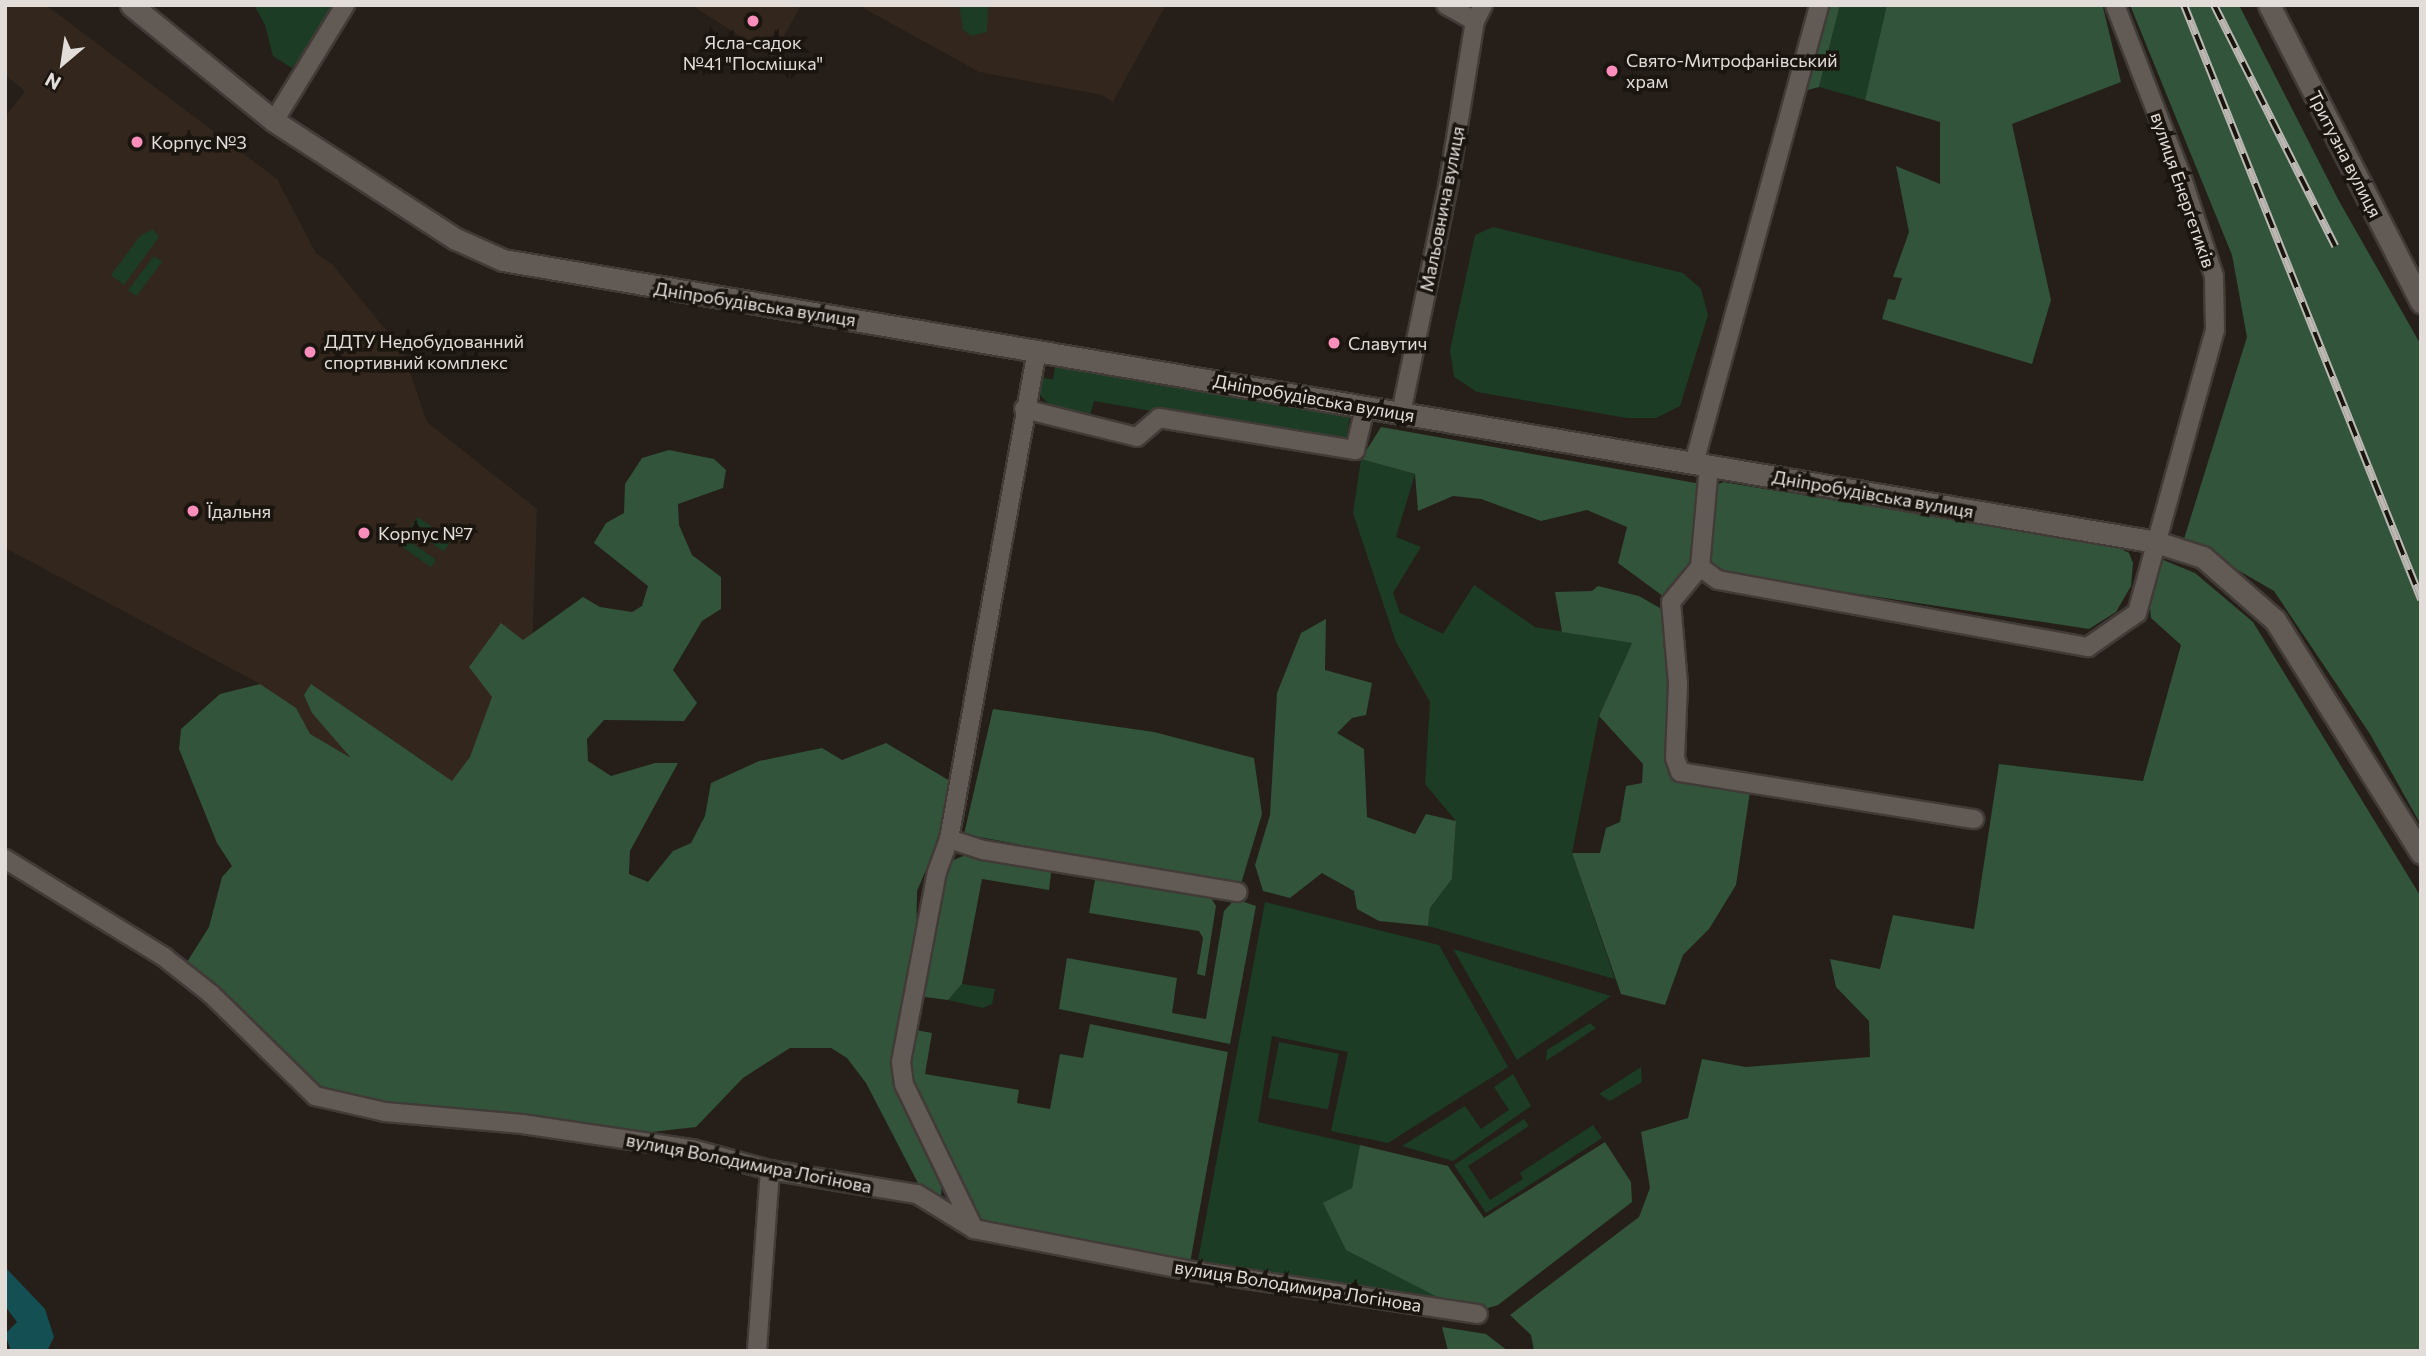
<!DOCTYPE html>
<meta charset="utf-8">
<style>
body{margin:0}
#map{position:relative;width:2426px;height:1356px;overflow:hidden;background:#251e19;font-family:Commissioner,sans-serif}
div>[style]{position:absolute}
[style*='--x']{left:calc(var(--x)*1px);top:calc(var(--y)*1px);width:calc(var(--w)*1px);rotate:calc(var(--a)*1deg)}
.built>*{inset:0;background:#32261d}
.green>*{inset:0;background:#1c3c25;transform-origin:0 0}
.forest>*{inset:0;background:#31543a}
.water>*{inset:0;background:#145053}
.roads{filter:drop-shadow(2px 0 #413b38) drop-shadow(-2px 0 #413b38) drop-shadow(0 2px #413b38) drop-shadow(0 -2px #413b38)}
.street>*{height:18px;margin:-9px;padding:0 9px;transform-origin:9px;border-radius:9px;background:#625a54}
.secondary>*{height:21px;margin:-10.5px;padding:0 10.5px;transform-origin:10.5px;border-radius:10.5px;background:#625a54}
.rail>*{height:8px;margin-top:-4px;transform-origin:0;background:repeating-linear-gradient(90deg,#1b1510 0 16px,#bdb8b3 0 32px);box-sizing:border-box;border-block:2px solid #bdb8b3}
.dots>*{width:19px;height:19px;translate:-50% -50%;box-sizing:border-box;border:4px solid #1b1510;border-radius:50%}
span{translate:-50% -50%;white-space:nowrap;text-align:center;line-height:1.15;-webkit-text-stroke:7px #1b1510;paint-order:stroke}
.poi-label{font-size:18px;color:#e2ddd9}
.left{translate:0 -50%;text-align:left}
.street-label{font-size:18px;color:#e2ddd9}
.frame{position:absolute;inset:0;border:7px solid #e2ddd9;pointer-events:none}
.north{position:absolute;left:28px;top:28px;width:70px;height:70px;-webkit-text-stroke:5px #1b1510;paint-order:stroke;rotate:209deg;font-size:19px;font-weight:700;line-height:28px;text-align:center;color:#e2ddd9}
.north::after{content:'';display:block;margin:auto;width:24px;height:32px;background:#e2ddd9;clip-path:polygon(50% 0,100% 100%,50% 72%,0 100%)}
</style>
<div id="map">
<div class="built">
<div style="clip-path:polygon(5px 5px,46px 5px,277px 179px,316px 253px,333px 265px,403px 351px,427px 422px,537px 509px,532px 654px,461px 794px,302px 749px,260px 684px,5px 548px,5px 117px,25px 91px,5px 75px)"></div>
<div style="clip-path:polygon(691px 5px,801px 5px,773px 57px)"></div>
<div style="clip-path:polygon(858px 5px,1166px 5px,1113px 102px,1102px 95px,979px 72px)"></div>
</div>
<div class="green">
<div style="clip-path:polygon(254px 5px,336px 5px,292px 68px,273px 56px,265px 25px)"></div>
<div style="clip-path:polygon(959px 5px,988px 5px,987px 32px,972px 36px,963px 30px)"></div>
<div style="clip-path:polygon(1840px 5px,1890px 6px,1865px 100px,1819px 87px)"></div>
<div style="clip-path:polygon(1493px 227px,1683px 273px,1701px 289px,1708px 315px,1680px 406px,1656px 418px,1627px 418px,1477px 392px,1454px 377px,1450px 350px,1475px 235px)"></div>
<div style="clip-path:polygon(153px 229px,159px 237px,124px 285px,111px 275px,140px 236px)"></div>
<div style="left:154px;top:256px;width:10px;height:43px;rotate:37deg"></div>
<div style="left:1056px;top:362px;width:299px;height:19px;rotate:10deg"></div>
<div style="clip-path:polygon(1039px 377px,1351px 433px,1338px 444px,1094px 401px,1090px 415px,1050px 405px,1038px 393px)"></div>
<div style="clip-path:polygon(1361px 459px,1415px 474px,1396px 537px,1421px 547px,1393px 593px,1400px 613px,1443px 634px,1474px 585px,1535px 627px,1632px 643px,1599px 716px,1572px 853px,1615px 979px,1428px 926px,1430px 908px,1452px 879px,1456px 821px,1425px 784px,1430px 702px,1396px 642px,1353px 513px)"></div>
<div style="left:418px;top:517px;width:41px;height:13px;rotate:36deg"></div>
<div style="left:405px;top:538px;width:38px;height:9px;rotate:35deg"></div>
<div style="clip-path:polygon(1265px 902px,1439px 945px,1508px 1067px,1388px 1143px,1331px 1131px,1348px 1052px,1272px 1036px,1258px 1122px,1360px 1145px,1352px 1188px,1341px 1195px,1409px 1279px,1449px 1303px,1198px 1260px)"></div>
<div style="clip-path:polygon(1453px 949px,1611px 996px,1517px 1060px)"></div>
<div style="clip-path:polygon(962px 984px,995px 989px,992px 1004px,983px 1008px,948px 1000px)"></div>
<div style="clip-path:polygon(1590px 1023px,1596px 1028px,1546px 1061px,1547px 1050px)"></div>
<div style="left:1279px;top:1042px;width:61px;height:57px;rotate:11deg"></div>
<div style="clip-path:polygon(1641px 1067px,1642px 1082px,1610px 1101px,1599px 1094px)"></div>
<div style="clip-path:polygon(1513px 1074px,1531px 1106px,1453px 1161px,1402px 1146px,1465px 1106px,1481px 1129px,1509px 1110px,1494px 1087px)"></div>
<div style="clip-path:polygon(1524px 1119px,1529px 1126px,1468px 1166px,1490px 1200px,1523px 1179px,1520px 1173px,1593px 1125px,1602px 1138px,1486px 1213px,1454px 1165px)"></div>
</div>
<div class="forest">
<div style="clip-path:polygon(1830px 5px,1840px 5px,1819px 87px,1804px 91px)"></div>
<div style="clip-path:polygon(1887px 5px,2103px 7px,2121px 82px,2012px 124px,2051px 300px,2032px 364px,1882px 319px,1888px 299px,1895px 300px,1902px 278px,1893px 277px,1909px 232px,1896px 166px,1940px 184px,1940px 122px,1865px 100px)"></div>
<div style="clip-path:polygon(2130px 5px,2239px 5px,2339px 201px,2421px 345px,2421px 825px,2370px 734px,2274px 591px,2184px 539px,2247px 337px,2232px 255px)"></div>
<div style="clip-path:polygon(1381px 427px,1707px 485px,1700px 567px,1671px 602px,1618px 563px,1627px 527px,1587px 510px,1541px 521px,1481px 499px,1453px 496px,1418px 511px,1415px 474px,1361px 459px)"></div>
<div style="clip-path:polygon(669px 450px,714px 459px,726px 470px,723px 488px,678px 504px,679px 525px,692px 555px,721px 577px,721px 609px,702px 621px,673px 670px,697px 703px,684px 721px,604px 720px,587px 739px,588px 761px,611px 776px,655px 763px,678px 763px,630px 851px,629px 874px,648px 882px,673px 851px,691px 843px,705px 816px,711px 783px,759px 761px,822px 748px,842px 760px,886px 743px,950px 781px,945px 825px,917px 891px,916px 953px,895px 1063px,942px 1176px,941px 1199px,920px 1187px,866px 1083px,847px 1058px,831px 1048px,790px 1048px,743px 1078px,696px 1127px,643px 1133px,525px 1116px,389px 1105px,321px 1086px,187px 962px,209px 927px,222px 877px,232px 866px,217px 843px,179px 749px,181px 729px,220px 694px,260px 684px,296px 708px,310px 734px,351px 758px,312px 713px,304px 695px,311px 684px,452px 781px,470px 757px,492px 697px,469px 667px,501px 623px,523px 640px,583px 597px,600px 607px,632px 612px,642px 606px,648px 586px,594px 543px,606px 523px,624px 513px,625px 484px,642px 458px)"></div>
<div style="clip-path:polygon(1723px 482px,2117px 547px,2129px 553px,2133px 563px,2131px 586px,2116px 612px,2089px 629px,1727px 574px,1705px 560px,1712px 487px)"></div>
<div style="clip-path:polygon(2161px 559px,2195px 573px,2253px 622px,2421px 897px,2421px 1351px,1534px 1351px,1531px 1335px,1510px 1315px,1639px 1217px,1650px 1188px,1641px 1132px,1688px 1118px,1702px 1059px,1746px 1067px,1870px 1057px,1869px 1021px,1836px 987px,1830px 959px,1880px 969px,1893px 915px,1974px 929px,1999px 764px,2143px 781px,2181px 645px,2151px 618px,2149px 597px)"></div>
<div style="clip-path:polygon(1598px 586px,1639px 596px,1672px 615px,1680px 771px,1751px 785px,1736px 885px,1709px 929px,1683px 955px,1665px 1005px,1621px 994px,1572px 853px,1600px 853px,1606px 828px,1620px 822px,1626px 786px,1642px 783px,1643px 764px,1599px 716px,1632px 643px,1562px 632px,1555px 592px,1592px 591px)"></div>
<div style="clip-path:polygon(1326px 619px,1325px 670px,1372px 683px,1366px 715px,1352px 718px,1337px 733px,1364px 749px,1367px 817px,1415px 834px,1426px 814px,1456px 821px,1452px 879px,1430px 908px,1428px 926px,1379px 921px,1357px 909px,1354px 891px,1322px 873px,1290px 898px,1263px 891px,1255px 865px,1270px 815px,1277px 693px,1301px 633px)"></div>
<div style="clip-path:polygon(993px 709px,1154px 732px,1254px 758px,1262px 814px,1240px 887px,964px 834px)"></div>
<div style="clip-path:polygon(971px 853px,1052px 866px,1049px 890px,982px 879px,962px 984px,948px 1000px,925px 997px,921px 994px,941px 874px,951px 861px)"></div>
<div style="clip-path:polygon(1096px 874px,1210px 896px,1216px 906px,1205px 976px,1197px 974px,1203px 938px,1199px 931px,1089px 913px)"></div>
<div style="clip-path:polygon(1235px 899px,1256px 906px,1230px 1044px,1059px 1009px,1067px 958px,1177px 978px,1172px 1013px,1206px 1019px,1224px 911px)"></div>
<div style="clip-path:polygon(1090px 1024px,1228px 1052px,1190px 1263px,991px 1227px,975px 1220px,907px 1074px,915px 1030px,932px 1033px,925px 1074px,1019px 1090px,1017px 1103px,1050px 1109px,1060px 1054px,1083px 1058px)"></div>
<div style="clip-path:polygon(1605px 1142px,1631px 1182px,1632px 1202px,1498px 1305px,1478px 1311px,1449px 1303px,1346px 1250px,1323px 1203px,1352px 1188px,1360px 1145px,1448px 1166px,1484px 1218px)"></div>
<div style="clip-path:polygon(1442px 1327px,1486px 1334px,1508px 1351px,1448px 1351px)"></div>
</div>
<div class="water">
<div style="clip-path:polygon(5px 1267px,45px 1309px,54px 1337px,47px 1351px,11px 1351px,5px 1334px,17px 1322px,5px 1306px)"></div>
</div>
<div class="roads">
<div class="street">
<div style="--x:1446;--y:5;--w:33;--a:29"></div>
<div style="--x:274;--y:121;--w:136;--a:-58.5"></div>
<div style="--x:1024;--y:409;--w:116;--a:13.9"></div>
<div style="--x:1137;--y:437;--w:29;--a:-41"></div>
<div style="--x:1159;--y:418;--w:199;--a:9.3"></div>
<div style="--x:1355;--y:450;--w:43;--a:-76.6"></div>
<div style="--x:1401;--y:413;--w:237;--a:-78.3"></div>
<div style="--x:1449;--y:181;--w:162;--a:-80.8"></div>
<div style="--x:1475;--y:21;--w:18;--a:-63"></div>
<div style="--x:1694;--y:463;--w:475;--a:-74.7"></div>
<div style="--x:1709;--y:466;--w:101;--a:95.1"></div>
<div style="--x:1700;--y:567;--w:45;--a:129.6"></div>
<div style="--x:1671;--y:602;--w:82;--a:85.1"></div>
<div style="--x:1678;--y:684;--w:74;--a:92.3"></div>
<div style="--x:1675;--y:758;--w:15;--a:70"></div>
<div style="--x:1680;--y:772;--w:298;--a:9.1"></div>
<div style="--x:1700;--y:567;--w:22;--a:36"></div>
<div style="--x:1718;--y:580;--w:376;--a:10.3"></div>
<div style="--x:2088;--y:647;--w:60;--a:-34.8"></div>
<div style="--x:2137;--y:613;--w:294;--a:-74.6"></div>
<div style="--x:2215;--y:330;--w:54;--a:-91.1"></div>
<div style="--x:2214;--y:276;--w:106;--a:-108.1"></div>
<div style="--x:2181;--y:175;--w:182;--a:-111.2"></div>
<div style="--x:949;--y:839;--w:36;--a:18"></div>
<div style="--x:983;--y:850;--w:258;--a:9.4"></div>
<div style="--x:5;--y:859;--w:187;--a:31.6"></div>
<div style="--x:164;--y:957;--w:60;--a:38.2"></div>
<div style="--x:211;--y:994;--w:146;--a:44.4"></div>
<div style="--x:315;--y:1096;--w:72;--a:12.9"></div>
<div style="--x:385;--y:1112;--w:138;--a:5"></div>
<div style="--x:522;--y:1124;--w:172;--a:8.4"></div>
<div style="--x:692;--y:1149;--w:81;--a:15.1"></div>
<div style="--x:770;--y:1170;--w:149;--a:9.3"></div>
<div style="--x:917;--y:1194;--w:67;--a:31.6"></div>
<div style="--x:974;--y:1229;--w:223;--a:10.9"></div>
<div style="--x:1193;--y:1271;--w:288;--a:8.6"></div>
<div style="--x:974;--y:1229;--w:161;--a:-115.8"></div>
<div style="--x:904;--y:1084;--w:22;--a:-98"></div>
<div style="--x:901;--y:1062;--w:193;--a:-79.3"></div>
<div style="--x:937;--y:872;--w:35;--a:-70"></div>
<div style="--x:949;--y:839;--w:497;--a:-79.8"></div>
<div style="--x:757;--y:1351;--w:181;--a:-85.9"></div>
</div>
<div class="secondary">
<div style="--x:131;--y:5;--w:184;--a:39"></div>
<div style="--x:274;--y:121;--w:217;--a:33"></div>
<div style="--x:456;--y:239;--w:51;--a:24.1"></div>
<div style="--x:503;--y:260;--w:1677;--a:9.68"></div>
<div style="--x:2156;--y:542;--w:49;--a:17.7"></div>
<div style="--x:2203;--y:557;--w:96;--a:41.2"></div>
<div style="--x:2275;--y:620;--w:275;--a:57.9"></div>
<div style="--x:2269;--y:5;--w:334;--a:62.9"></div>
</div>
</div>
<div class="rail">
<div style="--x:2184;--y:5;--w:640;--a:68.25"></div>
<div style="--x:2214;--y:5;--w:270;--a:63.3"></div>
</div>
<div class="dots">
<div style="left:753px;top:21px;background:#fe8ebb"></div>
<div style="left:1612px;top:71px;background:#fe8ebb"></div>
<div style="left:137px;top:142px;background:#fe8ebb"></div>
<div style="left:1334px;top:343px;background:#fe8ebb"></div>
<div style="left:310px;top:352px;background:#fe8ebb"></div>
<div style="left:193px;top:511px;background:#fe8ebb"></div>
<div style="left:364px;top:533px;background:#fe8ebb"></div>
</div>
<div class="poi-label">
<span style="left:753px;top:53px">Ясла-садок<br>№41 "Посмішка"</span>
<span class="left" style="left:1626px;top:71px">Свято-Митрофанівський<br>храм</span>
<span class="left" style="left:151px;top:142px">Корпус №3</span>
<span class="left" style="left:324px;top:352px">ДДТУ Недобудованний<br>спортивний комплекс</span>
<span class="left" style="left:1348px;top:343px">Славутич</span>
<span class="left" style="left:207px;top:511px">Їдальня</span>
<span class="left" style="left:378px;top:533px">Корпус №7</span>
</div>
<div class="street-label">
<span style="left:2345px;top:154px;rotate:63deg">Тритузна вулиця</span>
<span style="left:2183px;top:190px;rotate:71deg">вулиця Енергетиків</span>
<span style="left:1442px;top:209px;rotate:-79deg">Мальовнича вулиця</span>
<span style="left:755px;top:304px;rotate:9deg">Дніпробудівська вулиця</span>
<span style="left:1314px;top:398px;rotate:10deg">Дніпробудівська вулиця</span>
<span style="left:1873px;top:494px;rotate:10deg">Дніпробудівська вулиця</span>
<span style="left:749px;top:1163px;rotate:11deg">вулиця Володимира Логінова</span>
<span style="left:1298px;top:1286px;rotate:9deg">вулиця Володимира Логінова</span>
</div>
<div class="frame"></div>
<div class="north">N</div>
</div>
